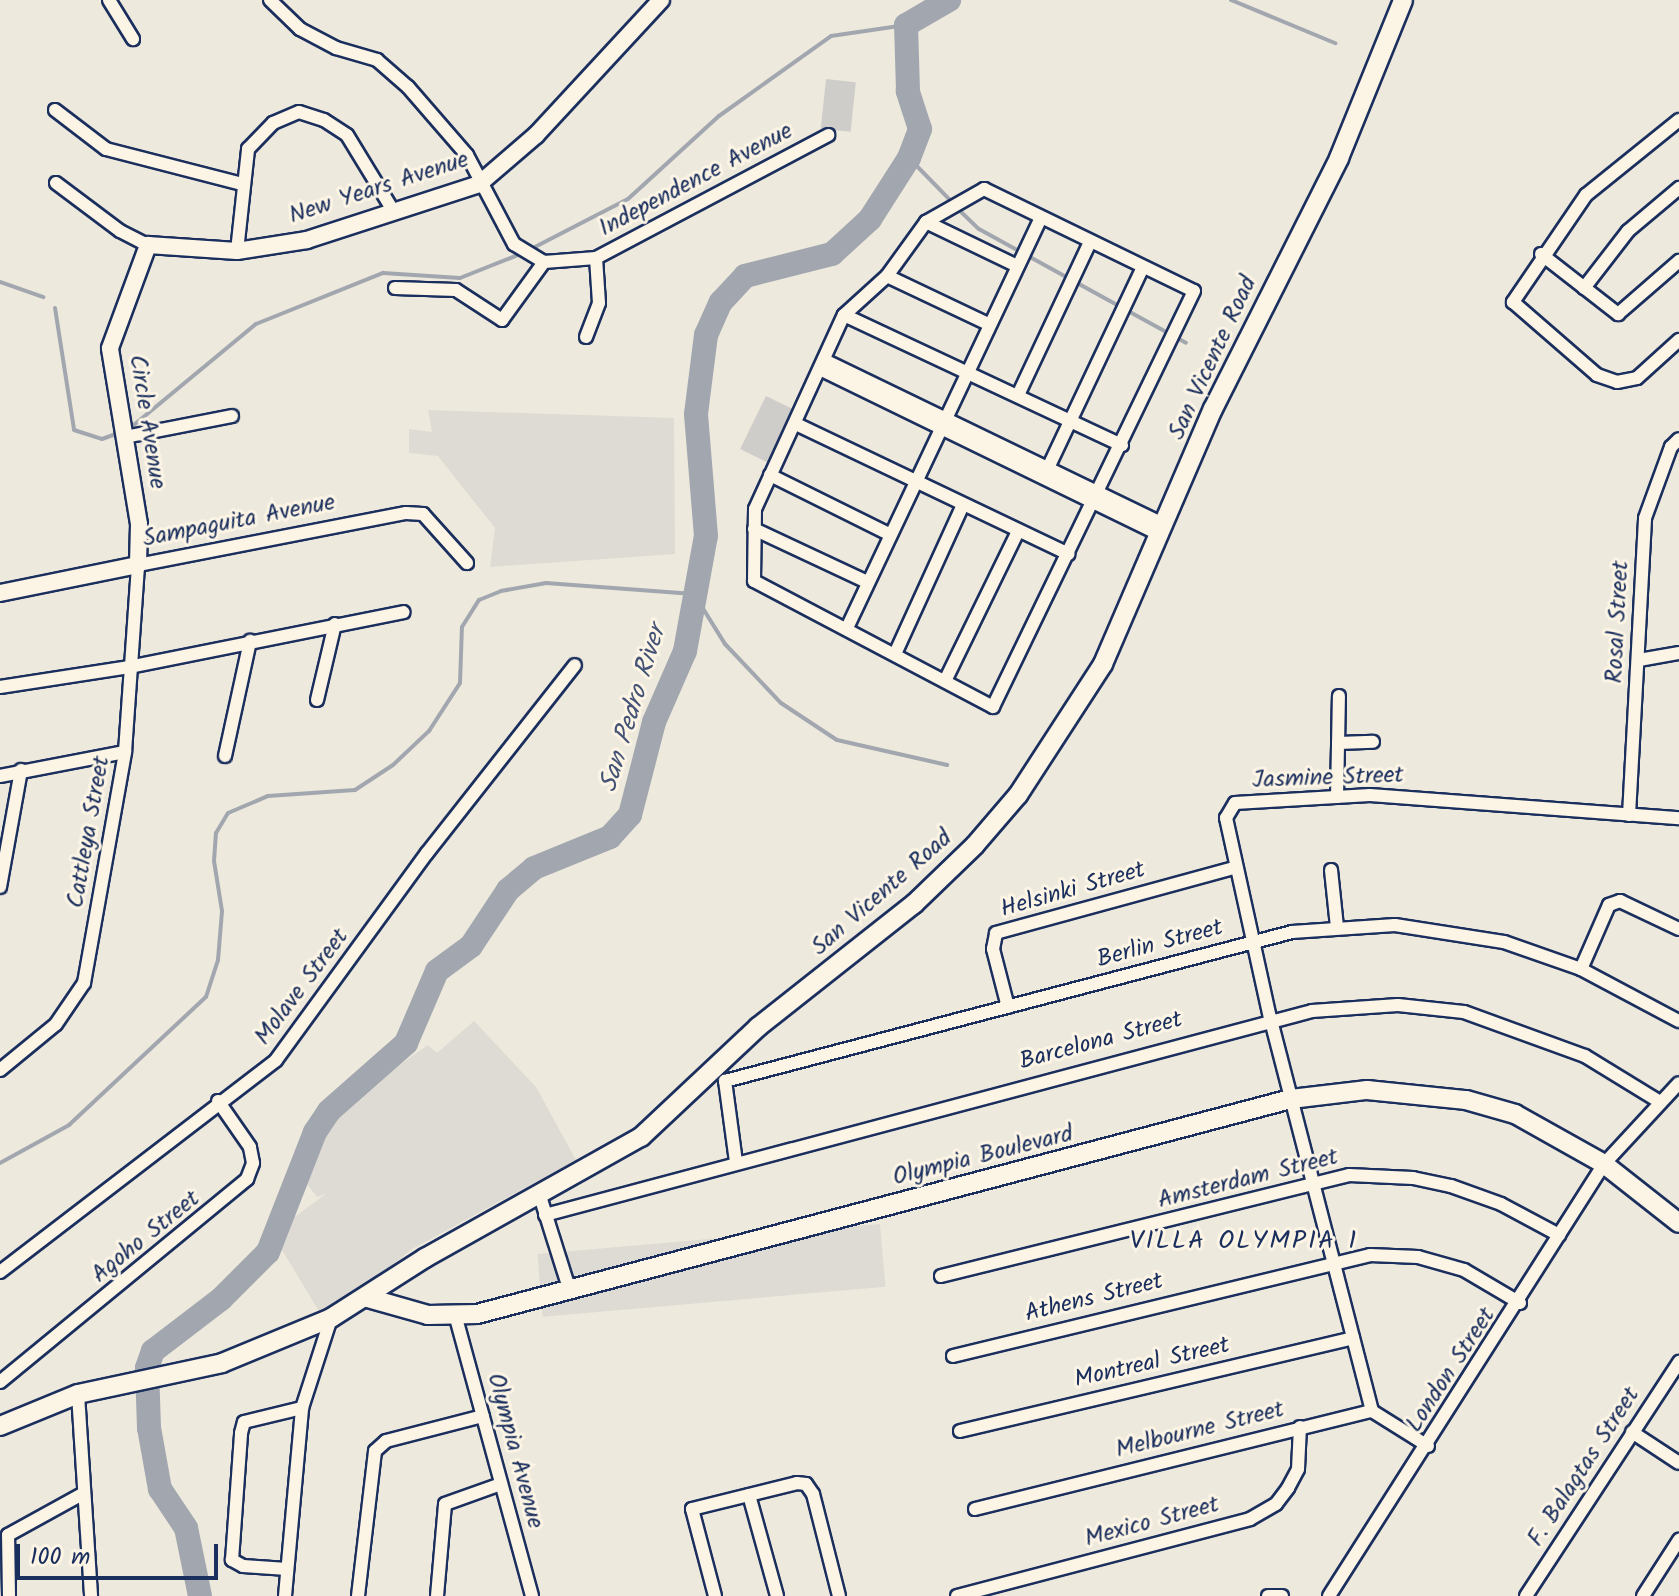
<!DOCTYPE html>
<style>
body{margin:0}
#map{position:relative;width:1679px;height:1596px;overflow:hidden;background:#eee9dd;font-family:Kalam,sans-serif}
div>[style]{position:absolute}
[style*='--x']{left:calc(var(--x)*1px);top:calc(var(--y)*1px);width:calc(var(--w)*1px);rotate:calc(var(--a)*1deg)}
.built>*{inset:0;background:#dedbd4;transform-origin:0 0}
.green>*{inset:0;background:#cfcdca;transform-origin:0 0}
.stream>*{height:4px;margin:-2px;padding:0 2px;transform-origin:2px;border-radius:2px;background:#a2a7af}
.river>*{height:24px;margin:-12px;padding:0 12px;transform-origin:12px;border-radius:12px;background:#a2a7af}
.roads{filter:drop-shadow(2px 0 #1b2f5e) drop-shadow(-2px 0 #1b2f5e) drop-shadow(0 2px #1b2f5e) drop-shadow(0 -2px #1b2f5e)}
.minor>*{height:12px;margin:-6px;padding:0 6px;transform-origin:6px;border-radius:6px;background:#fcf5e5}
.tertiary>*{height:16px;margin:-8px;padding:0 8px;transform-origin:8px;border-radius:8px;background:#fcf5e5}
.secondary>*{height:18px;margin:-9px;padding:0 9px;transform-origin:9px;border-radius:9px;background:#fcf5e5}
span{translate:-50% -50%;white-space:nowrap;text-align:center;line-height:1.15;-webkit-text-stroke:6px #fcf5e5;paint-order:stroke}
.street-label{font-size:24px;color:#1b2f5e}
.water-label{font-size:26px;color:#445376;font-style:italic}
.neighbourhood-label{font-size:26px;color:#1b2f5e;letter-spacing:2px}
.scale{position:absolute;left:16px;top:1544px;width:202px;height:36px;box-sizing:border-box;border:4px solid #1b2f5e;border-top:0;padding-left:10px;font-size:24px;line-height:28px;white-space:nowrap;color:#1b2f5e;-webkit-text-stroke:6px #fcf5e5;paint-order:stroke}
</style>
<div id="map">
<div class="built">
<div style="clip-path:polygon(428px 410px,674px 418px,675px 554px,490px 567px,495px 528px,438px 456px,409px 453px,409px 429px,432px 432px)"></div>
<div style="clip-path:polygon(474px 1021px,536px 1087px,576px 1160px,412px 1249px,369px 1284px,320px 1313px,279px 1245px,292px 1219px,327px 1193px,317px 1197px,307px 1184px,315px 1148px,338px 1108px,428px 1045px,437px 1053px)"></div>
<div style="left:880px;top:1224px;width:63px;height:344px;rotate:85deg"></div>
</div>
<div class="green">
<div style="left:826px;top:79px;width:30px;height:50px;rotate:6deg"></div>
<div style="left:766px;top:396px;width:32px;height:59px;rotate:26deg"></div>
</div>
<div class="stream">
<div style="--x:1231;--y:0;--w:113;--a:22.5"></div>
<div style="--x:909;--y:158;--w:62;--a:45.7"></div>
<div style="--x:958;--y:209;--w:29;--a:44"></div>
<div style="--x:979;--y:229;--w:236;--a:28.8"></div>
<div style="--x:531;--y:249;--w:109;--a:-27.3"></div>
<div style="--x:628;--y:199;--w:123;--a:-42.4"></div>
<div style="--x:719;--y:116;--w:138;--a:-35.5"></div>
<div style="--x:831;--y:36;--w:76;--a:-8.3"></div>
<div style="--x:0;--y:282;--w:46;--a:19.2"></div>
<div style="--x:55;--y:308;--w:123;--a:81.1"></div>
<div style="--x:74;--y:430;--w:29;--a:18"></div>
<div style="--x:102;--y:439;--w:20;--a:-20"></div>
<div style="--x:129;--y:429;--w:165;--a:-39.6"></div>
<div style="--x:256;--y:324;--w:137;--a:-21.9"></div>
<div style="--x:383;--y:273;--w:77;--a:3.7"></div>
<div style="--x:460;--y:278;--w:68;--a:-21.6"></div>
<div style="--x:0;--y:1163;--w:79;--a:-28.8"></div>
<div style="--x:69;--y:1125;--w:187;--a:-43.1"></div>
<div style="--x:206;--y:997;--w:39;--a:-72"></div>
<div style="--x:218;--y:960;--w:49;--a:-85.3"></div>
<div style="--x:222;--y:911;--w:51;--a:-99.1"></div>
<div style="--x:214;--y:861;--w:28;--a:-86"></div>
<div style="--x:216;--y:833;--w:23;--a:-59"></div>
<div style="--x:228;--y:813;--w:43;--a:-23"></div>
<div style="--x:268;--y:796;--w:87;--a:-3.9"></div>
<div style="--x:355;--y:790;--w:45;--a:-33.3"></div>
<div style="--x:393;--y:765;--w:50;--a:-43.4"></div>
<div style="--x:429;--y:731;--w:57;--a:-57.1"></div>
<div style="--x:460;--y:683;--w:56;--a:-88"></div>
<div style="--x:462;--y:627;--w:32;--a:-58"></div>
<div style="--x:479;--y:600;--w:24;--a:-22"></div>
<div style="--x:501;--y:591;--w:46;--a:-10.1"></div>
<div style="--x:546;--y:583;--w:148;--a:4.3"></div>
<div style="--x:694;--y:594;--w:59;--a:58.2"></div>
<div style="--x:725;--y:644;--w:81;--a:46.5"></div>
<div style="--x:781;--y:703;--w:67;--a:33.5"></div>
<div style="--x:837;--y:740;--w:113;--a:12.8"></div>
</div>
<div class="river">
<div style="--x:200;--y:1596;--w:69;--a:-101.6"></div>
<div style="--x:186;--y:1528;--w:47;--a:-123.7"></div>
<div style="--x:160;--y:1489;--w:62;--a:-100.2"></div>
<div style="--x:149;--y:1428;--w:60;--a:-91.9"></div>
<div style="--x:147;--y:1368;--w:18;--a:-71"></div>
<div style="--x:153;--y:1351;--w:86;--a:-37.4"></div>
<div style="--x:221;--y:1299;--w:66;--a:-45"></div>
<div style="--x:268;--y:1252;--w:129;--a:-68.6"></div>
<div style="--x:315;--y:1132;--w:25;--a:-56"></div>
<div style="--x:329;--y:1111;--w:103;--a:-41.4"></div>
<div style="--x:406;--y:1043;--w:78;--a:-66.7"></div>
<div style="--x:437;--y:971;--w:42;--a:-36.3"></div>
<div style="--x:471;--y:946;--w:67;--a:-56.5"></div>
<div style="--x:508;--y:890;--w:34;--a:-40"></div>
<div style="--x:534;--y:868;--w:82;--a:-22.2"></div>
<div style="--x:610;--y:837;--w:30;--a:-48"></div>
<div style="--x:630;--y:815;--w:96;--a:-75.5"></div>
<div style="--x:654;--y:722;--w:77;--a:-66.4"></div>
<div style="--x:685;--y:651;--w:117;--a:-79.7"></div>
<div style="--x:706;--y:536;--w:122;--a:-94.7"></div>
<div style="--x:696;--y:414;--w:80;--a:-82.8"></div>
<div style="--x:706;--y:335;--w:36;--a:-66"></div>
<div style="--x:721;--y:302;--w:35;--a:-47"></div>
<div style="--x:745;--y:276;--w:90;--a:-14.2"></div>
<div style="--x:832;--y:254;--w:52;--a:-42.6"></div>
<div style="--x:870;--y:219;--w:72;--a:-57.4"></div>
<div style="--x:909;--y:158;--w:31;--a:-69"></div>
<div style="--x:920;--y:129;--w:40;--a:-108"></div>
<div style="--x:908;--y:91;--w:66;--a:-91.7"></div>
<div style="--x:906;--y:25;--w:50;--a:-30.2"></div>
</div>
<div class="roads">
<div class="minor">
<div style="--x:109;--y:0;--w:46;--a:58.4"></div>
<div style="--x:270;--y:0;--w:42;--a:44"></div>
<div style="--x:300;--y:29;--w:41;--a:27.8"></div>
<div style="--x:336;--y:48;--w:43;--a:16.3"></div>
<div style="--x:377;--y:60;--w:41;--a:41.1"></div>
<div style="--x:408;--y:87;--w:90;--a:49.1"></div>
<div style="--x:467;--y:155;--w:101;--a:62.2"></div>
<div style="--x:514;--y:244;--w:35;--a:31"></div>
<div style="--x:544;--y:262;--w:52;--a:-4.4"></div>
<div style="--x:596;--y:258;--w:263;--a:-27.9"></div>
<div style="--x:55;--y:110;--w:64;--a:37.4"></div>
<div style="--x:106;--y:149;--w:140;--a:14.4"></div>
<div style="--x:1679;--y:120;--w:119;--a:141.1"></div>
<div style="--x:1586;--y:195;--w:130;--a:124.3"></div>
<div style="--x:1513;--y:302;--w:111;--a:41"></div>
<div style="--x:1597;--y:375;--w:21;--a:19"></div>
<div style="--x:1617;--y:382;--w:20;--a:-11"></div>
<div style="--x:1637;--y:378;--w:57;--a:-42.1"></div>
<div style="--x:56;--y:183;--w:80;--a:36.9"></div>
<div style="--x:120;--y:231;--w:31;--a:27"></div>
<div style="--x:984;--y:189;--w:233;--a:25.9"></div>
<div style="--x:1194;--y:291;--w:462;--a:115.8"></div>
<div style="--x:993;--y:707;--w:270;--a:-152.2"></div>
<div style="--x:754;--y:581;--w:72;--a:-89.2"></div>
<div style="--x:755;--y:509;--w:213;--a:-65.4"></div>
<div style="--x:844;--y:315;--w:58;--a:-42.2"></div>
<div style="--x:887;--y:276;--w:67;--a:-54.2"></div>
<div style="--x:926;--y:222;--w:67;--a:-29.6"></div>
<div style="--x:926;--y:222;--w:101;--a:25.8"></div>
<div style="--x:237;--y:251;--w:103;--a:-83.8"></div>
<div style="--x:248;--y:149;--w:36;--a:-46"></div>
<div style="--x:273;--y:123;--w:28;--a:-23"></div>
<div style="--x:299;--y:112;--w:26;--a:18"></div>
<div style="--x:324;--y:120;--w:27;--a:33"></div>
<div style="--x:347;--y:135;--w:90;--a:58.6"></div>
<div style="--x:1541;--y:254;--w:98;--a:37.9"></div>
<div style="--x:1618;--y:314;--w:81;--a:-41"></div>
<div style="--x:887;--y:276;--w:110;--a:25.4"></div>
<div style="--x:395;--y:288;--w:61;--a:1.9"></div>
<div style="--x:456;--y:290;--w:55;--a:33.1"></div>
<div style="--x:502;--y:320;--w:72;--a:-54.1"></div>
<div style="--x:1584;--y:288;--w:72;--a:-52.3"></div>
<div style="--x:1628;--y:231;--w:67;--a:-40.1"></div>
<div style="--x:844;--y:315;--w:307;--a:25.1"></div>
<div style="--x:586;--y:337;--w:36;--a:-69"></div>
<div style="--x:599;--y:303;--w:45;--a:-93.8"></div>
<div style="--x:824;--y:360;--w:377;--a:25.8"></div>
<div style="--x:820;--y:369;--w:378;--a:26"></div>
<div style="--x:1019;--y:393;--w:167;--a:-64.8"></div>
<div style="--x:796;--y:424;--w:302;--a:25.5"></div>
<div style="--x:125;--y:437;--w:109;--a:-11.1"></div>
<div style="--x:1048;--y:468;--w:222;--a:-64.7"></div>
<div style="--x:770;--y:475;--w:133;--a:26.4"></div>
<div style="--x:754;--y:529;--w:125;--a:25.1"></div>
<div style="--x:847;--y:628;--w:452;--a:-64.7"></div>
<div style="--x:895;--y:654;--w:164;--a:-65.5"></div>
<div style="--x:1639;--y:660;--w:41;--a:-9.9"></div>
<div style="--x:945;--y:681;--w:167;--a:-64"></div>
<div style="--x:0;--y:687;--w:131;--a:-8.8"></div>
<div style="--x:129;--y:667;--w:280;--a:-11.3"></div>
<div style="--x:317;--y:700;--w:78;--a:-76.7"></div>
<div style="--x:1338;--y:743;--w:35;--a:-2"></div>
<div style="--x:225;--y:756;--w:118;--a:-77.7"></div>
<div style="--x:0;--y:776;--w:127;--a:-10.9"></div>
<div style="--x:1337;--y:797;--w:101;--a:-88.9"></div>
<div style="--x:1629;--y:815;--w:297;--a:-86.9"></div>
<div style="--x:1645;--y:518;--w:76;--a:-69.9"></div>
<div style="--x:1671;--y:447;--w:11;--a:-45"></div>
<div style="--x:1331;--y:870;--w:57;--a:84"></div>
<div style="--x:0;--y:887;--w:119;--a:-79.8"></div>
<div style="--x:1581;--y:969;--w:70;--a:-66.4"></div>
<div style="--x:1609;--y:905;--w:12;--a:-20"></div>
<div style="--x:1620;--y:901;--w:65;--a:25.4"></div>
<div style="--x:1008;--y:1007;--w:60;--a:-104.5"></div>
<div style="--x:993;--y:949;--w:16;--a:-79"></div>
<div style="--x:996;--y:933;--w:247;--a:-15.3"></div>
<div style="--x:0;--y:1070;--w:72;--a:-39.4"></div>
<div style="--x:56;--y:1024;--w:50;--a:-55.7"></div>
<div style="--x:84;--y:983;--w:235;--a:-79.9"></div>
<div style="--x:125;--y:752;--w:187;--a:-86"></div>
<div style="--x:138;--y:565;--w:273;--a:-11"></div>
<div style="--x:406;--y:513;--w:17;--a:3"></div>
<div style="--x:423;--y:514;--w:66;--a:48.1"></div>
<div style="--x:736;--y:1162;--w:82;--a:-97.7"></div>
<div style="--x:725;--y:1081;--w:586;--a:-14.72"></div>
<div style="--x:1292;--y:932;--w:103;--a:-3.9"></div>
<div style="--x:1395;--y:925;--w:110;--a:8.9"></div>
<div style="--x:1504;--y:942;--w:82;--a:19.3"></div>
<div style="--x:1581;--y:969;--w:111;--a:28"></div>
<div style="--x:539;--y:1193;--w:100;--a:72.5"></div>
<div style="--x:545;--y:1215;--w:794;--a:-14.89"></div>
<div style="--x:1312;--y:1011;--w:86;--a:-4"></div>
<div style="--x:1398;--y:1005;--w:66;--a:6.1"></div>
<div style="--x:1464;--y:1012;--w:129;--a:20"></div>
<div style="--x:1585;--y:1056;--w:88;--a:31.5"></div>
<div style="--x:0;--y:1272;--w:348;--a:-37.5"></div>
<div style="--x:276;--y:1060;--w:256;--a:-53.9"></div>
<div style="--x:427;--y:853;--w:239;--a:-51.8"></div>
<div style="--x:941;--y:1276;--w:420;--a:-13.9"></div>
<div style="--x:1349;--y:1175;--w:64;--a:2.7"></div>
<div style="--x:1413;--y:1178;--w:39;--a:12"></div>
<div style="--x:1451;--y:1186;--w:53;--a:19.8"></div>
<div style="--x:1501;--y:1204;--w:66;--a:28.1"></div>
<div style="--x:456;--y:1318;--w:288;--a:74.7"></div>
<div style="--x:953;--y:1356;--w:429;--a:-13.6"></div>
<div style="--x:1370;--y:1255;--w:48;--a:2.4"></div>
<div style="--x:1418;--y:1257;--w:48;--a:15.8"></div>
<div style="--x:1464;--y:1270;--w:65;--a:30.5"></div>
<div style="--x:0;--y:1382;--w:320;--a:-39.4"></div>
<div style="--x:247;--y:1179;--w:17;--a:-69"></div>
<div style="--x:253;--y:1163;--w:16;--a:-101"></div>
<div style="--x:250;--y:1147;--w:56;--a:-124.8"></div>
<div style="--x:78;--y:1394;--w:202;--a:86.3"></div>
<div style="--x:1372;--y:1411;--w:406;--a:-104.5"></div>
<div style="--x:1270;--y:1018;--w:205;--a:-102.4"></div>
<div style="--x:1226;--y:818;--w:17;--a:-59"></div>
<div style="--x:1235;--y:803;--w:135;--a:-3.4"></div>
<div style="--x:1370;--y:795;--w:310;--a:4.3"></div>
<div style="--x:960;--y:1431;--w:404;--a:-13.3"></div>
<div style="--x:1632;--y:1432;--w:56;--a:33.4"></div>
<div style="--x:749;--y:1495;--w:105;--a:74.5"></div>
<div style="--x:975;--y:1509;--w:409;--a:-13.9"></div>
<div style="--x:1372;--y:1411;--w:66;--a:32"></div>
<div style="--x:287;--y:1569;--w:44;--a:-176.1"></div>
<div style="--x:243;--y:1566;--w:13;--a:-151"></div>
<div style="--x:232;--y:1560;--w:127;--a:-85.9"></div>
<div style="--x:241;--y:1433;--w:11;--a:-75"></div>
<div style="--x:244;--y:1422;--w:60;--a:-13.6"></div>
<div style="--x:9;--y:1596;--w:61;--a:-90.9"></div>
<div style="--x:8;--y:1535;--w:87;--a:-28.9"></div>
<div style="--x:285;--y:1596;--w:189;--a:-84.8"></div>
<div style="--x:302;--y:1408;--w:95;--a:-72.1"></div>
<div style="--x:358;--y:1596;--w:146;--a:-83.3"></div>
<div style="--x:375;--y:1451;--w:15;--a:-42"></div>
<div style="--x:386;--y:1441;--w:100;--a:-14.5"></div>
<div style="--x:437;--y:1596;--w:92;--a:-85"></div>
<div style="--x:445;--y:1504;--w:59;--a:-19.7"></div>
<div style="--x:715;--y:1596;--w:90;--a:-104.8"></div>
<div style="--x:692;--y:1509;--w:108;--a:-13.9"></div>
<div style="--x:797;--y:1483;--w:9;--a:6"></div>
<div style="--x:806;--y:1484;--w:12;--a:55"></div>
<div style="--x:813;--y:1494;--w:105;--a:75.7"></div>
<div style="--x:957;--y:1596;--w:303;--a:-14.7"></div>
<div style="--x:1250;--y:1519;--w:30;--a:-30"></div>
<div style="--x:1276;--y:1504;--w:20;--a:-53"></div>
<div style="--x:1288;--y:1488;--w:21;--a:-62"></div>
<div style="--x:1298;--y:1469;--w:42;--a:-87.3"></div>
<div style="--x:1268;--y:1596;--w:14;--a:0"></div>
<div style="--x:1329;--y:1596;--w:512;--a:-57.52"></div>
<div style="--x:1604;--y:1164;--w:110;--a:-47.2"></div>
<div style="--x:1526;--y:1596;--w:280;--a:-56.8"></div>
<div style="--x:1643;--y:1596;--w:67;--a:-57.3"></div>
</div>
<div class="tertiary">
<div style="--x:0;--y:593;--w:141;--a:-11.5"></div>
<div style="--x:138;--y:565;--w:41;--a:-88.6"></div>
<div style="--x:139;--y:524;--w:178;--a:-99.4"></div>
<div style="--x:110;--y:348;--w:110;--a:-69.7"></div>
<div style="--x:148;--y:245;--w:89;--a:3.9"></div>
<div style="--x:237;--y:251;--w:71;--a:-8.9"></div>
<div style="--x:307;--y:240;--w:181;--a:-18"></div>
<div style="--x:479;--y:184;--w:75;--a:-40.7"></div>
<div style="--x:536;--y:135;--w:184;--a:-47.2"></div>
</div>
<div class="secondary">
<div style="--x:368;--y:1298;--w:62;--a:15.8"></div>
<div style="--x:428;--y:1315;--w:49;--a:-1.2"></div>
<div style="--x:477;--y:1314;--w:842;--a:-14.8"></div>
<div style="--x:1291;--y:1099;--w:77;--a:-6.8"></div>
<div style="--x:1367;--y:1090;--w:100;--a:5.8"></div>
<div style="--x:1466;--y:1100;--w:51;--a:15.9"></div>
<div style="--x:1515;--y:1114;--w:102;--a:29.3"></div>
<div style="--x:1604;--y:1164;--w:95;--a:38.2"></div>
<div style="--x:0;--y:1426;--w:84;--a:-22.3"></div>
<div style="--x:78;--y:1394;--w:147;--a:-12.1"></div>
<div style="--x:222;--y:1363;--w:118;--a:-22.4"></div>
<div style="--x:331;--y:1318;--w:112;--a:-32.6"></div>
<div style="--x:425;--y:1258;--w:248;--a:-29.3"></div>
<div style="--x:641;--y:1137;--w:161;--a:-43.2"></div>
<div style="--x:758;--y:1027;--w:199;--a:-38.3"></div>
<div style="--x:914;--y:904;--w:85;--a:-44"></div>
<div style="--x:975;--y:845;--w:66;--a:-49.3"></div>
<div style="--x:1018;--y:795;--w:156;--a:-57"></div>
<div style="--x:1103;--y:664;--w:278;--a:-66.7"></div>
<div style="--x:1213;--y:409;--w:281;--a:-63.3"></div>
<div style="--x:1339;--y:158;--w:170;--a:-67.9"></div>
</div>
</div>
<div class="street-label">
<span style="left:696px;top:180px;rotate:-28deg">Independence Avenue</span>
<span style="left:379px;top:188px;rotate:-18deg">New Years Avenue</span>
<span style="left:1213px;top:358px;rotate:-65deg">San Vicente Road</span>
<span style="left:147px;top:422px;rotate:81deg">Circle Avenue</span>
<span style="left:239px;top:521px;rotate:-11deg">Sampaguita Avenue</span>
<span style="left:1618px;top:622px;rotate:-87deg">Rosal Street</span>
<span style="left:1328px;top:778px;rotate:-2deg">Jasmine Street</span>
<span style="left:89px;top:832px;rotate:-80deg">Cattleya Street</span>
<span style="left:1073px;top:890px;rotate:-16deg">Helsinki Street</span>
<span style="left:882px;top:893px;rotate:-41deg">San Vicente Road</span>
<span style="left:1160px;top:944px;rotate:-15deg">Berlin Street</span>
<span style="left:302px;top:987px;rotate:-53deg">Molave Street</span>
<span style="left:1101px;top:1041px;rotate:-15deg">Barcelona Street</span>
<span style="left:983px;top:1156px;rotate:-14deg">Olympia Boulevard</span>
<span style="left:1248px;top:1179px;rotate:-14deg">Amsterdam Street</span>
<span style="left:146px;top:1237px;rotate:-39deg">Agoho Street</span>
<span style="left:1094px;top:1298px;rotate:-14deg">Athens Street</span>
<span style="left:1152px;top:1363px;rotate:-13deg">Montreal Street</span>
<span style="left:1451px;top:1370px;rotate:-57deg">London Street</span>
<span style="left:1200px;top:1430px;rotate:-14deg">Melbourne Street</span>
<span style="left:515px;top:1451px;rotate:75deg">Olympia Avenue</span>
<span style="left:1584px;top:1467px;rotate:-57deg">F. Balagtas Street</span>
<span style="left:1152px;top:1522px;rotate:-15deg">Mexico Street</span>
</div>
<div class="water-label">
<span style="left:634px;top:709px;rotate:-73deg">San Pedro River</span>
</div>
<div class="neighbourhood-label">
<span style="left:1244px;top:1242px">VILLA OLYMPIA 1</span>
</div>
<div class="scale">100 m</div>
</div>
